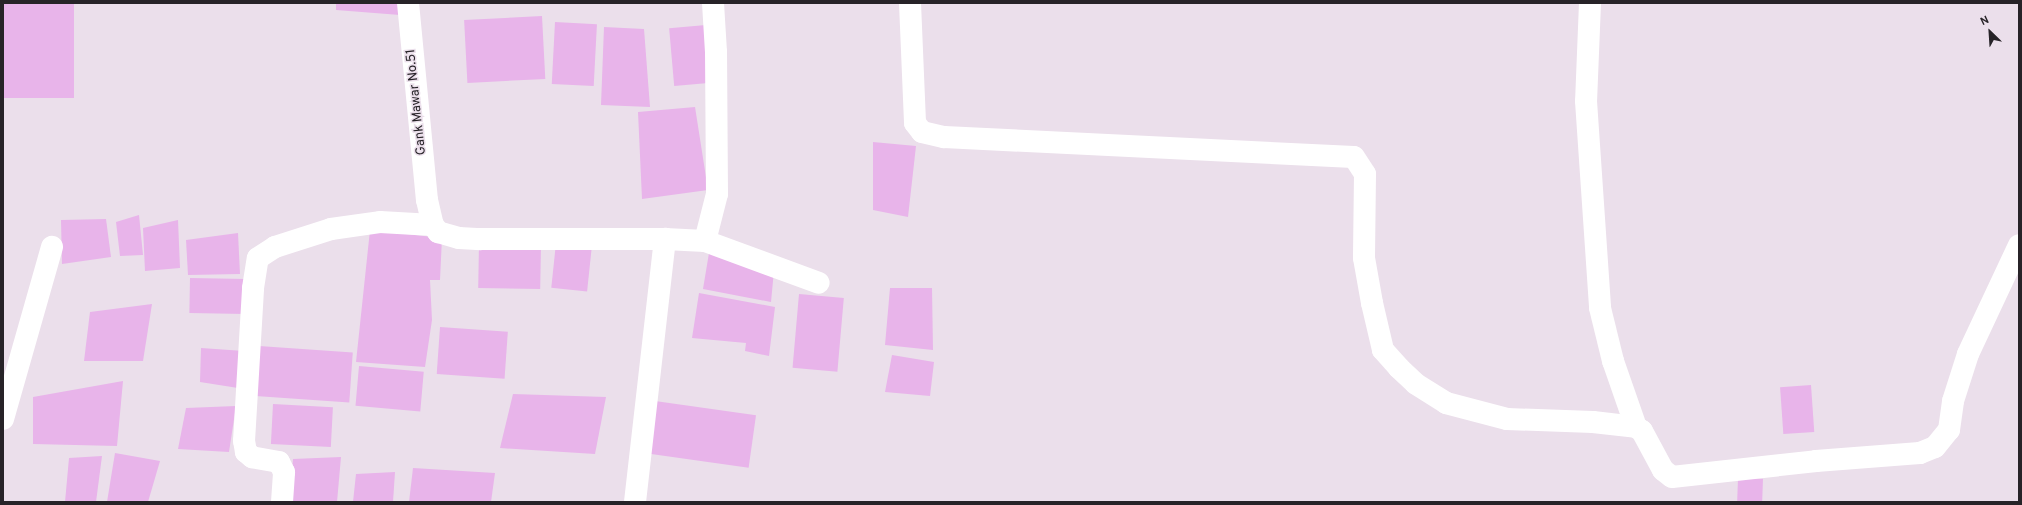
<!DOCTYPE html>
<style>
body{margin:0}
#map{position:relative;width:2022px;height:505px;overflow:hidden;background:#ebdfeb;font-family:Overpass,sans-serif}
div>[style]{position:absolute}
[style*='--x']{left:calc(var(--x)*1px);top:calc(var(--y)*1px);width:calc(var(--w)*1px);rotate:calc(var(--a)*1deg)}
.building>*{inset:0;background:#e8b4ea;transform-origin:0 0}
.minor>*{height:22px;margin:-11px;padding:0 11px;transform-origin:11px;border-radius:11px;background:#fff}
span{translate:-50% -50%;white-space:nowrap;text-align:center;line-height:1.15;-webkit-text-stroke:3px #ebdfeb;paint-order:stroke}
.street-label{font-size:13px;color:#272328}
.frame{position:absolute;inset:0;border:4px solid #272328;pointer-events:none}
.north{position:absolute;left:1970px;top:12px;width:40px;height:40px;-webkit-text-stroke:3px #ebdfeb;paint-order:stroke;rotate:335deg;font-size:11px;font-weight:700;line-height:16px;text-align:center;color:#272328}
.north::after{content:'';display:block;margin:auto;width:14px;height:18px;background:#272328;clip-path:polygon(50% 0,100% 100%,50% 72%,0 100%)}
</style>
<div id="map">
<div class="building">
<div style="left:3px;top:3px;width:71px;height:95px"></div>
<div style="clip-path:polygon(336px 3px,399px 3px,400px 15px,336px 10px)"></div>
<div style="left:542px;top:16px;width:63px;height:78px;rotate:87deg"></div>
<div style="left:555px;top:22px;width:42px;height:62px;rotate:3deg"></div>
<div style="left:706px;top:25px;width:58px;height:37px;rotate:85deg"></div>
<div style="clip-path:polygon(604px 27px,644px 29px,650px 107px,601px 105px)"></div>
<div style="clip-path:polygon(695px 107px,708px 190px,642px 199px,638px 112px)"></div>
<div style="clip-path:polygon(873px 142px,916px 146px,908px 217px,873px 210px)"></div>
<div style="clip-path:polygon(139px 215px,143px 255px,120px 256px,116px 222px)"></div>
<div style="clip-path:polygon(106px 219px,111px 257px,62px 264px,61px 220px)"></div>
<div style="clip-path:polygon(178px 220px,180px 268px,145px 271px,143px 228px)"></div>
<div style="clip-path:polygon(370px 230px,442px 238px,440px 280px,430px 280px,432px 320px,425px 367px,356px 362px)"></div>
<div style="clip-path:polygon(238px 233px,240px 274px,188px 275px,186px 240px)"></div>
<div style="left:479px;top:243px;width:62px;height:45px;rotate:1deg"></div>
<div style="left:556px;top:243px;width:36px;height:45px;rotate:6deg"></div>
<div style="clip-path:polygon(709px 253px,774px 270px,771px 302px,703px 289px)"></div>
<div style="left:190px;top:278px;width:56px;height:35px;rotate:1deg"></div>
<div style="clip-path:polygon(890px 288px,932px 288px,933px 350px,885px 345px)"></div>
<div style="clip-path:polygon(699px 293px,775px 307px,769px 356px,745px 351px,746px 343px,692px 338px)"></div>
<div style="left:799px;top:294px;width:45px;height:74px;rotate:5deg"></div>
<div style="clip-path:polygon(152px 304px,143px 361px,84px 361px,90px 312px)"></div>
<div style="left:440px;top:327px;width:68px;height:47px;rotate:4deg"></div>
<div style="left:259px;top:346px;width:94px;height:50px;rotate:4deg"></div>
<div style="clip-path:polygon(201px 348px,244px 351px,238px 388px,200px 382px)"></div>
<div style="clip-path:polygon(892px 355px,934px 362px,930px 396px,885px 392px)"></div>
<div style="left:359px;top:366px;width:65px;height:40px;rotate:5deg"></div>
<div style="clip-path:polygon(123px 381px,117px 446px,33px 444px,33px 397px)"></div>
<div style="left:1811px;top:385px;width:47px;height:31px;rotate:86deg"></div>
<div style="clip-path:polygon(513px 394px,606px 397px,595px 454px,500px 448px)"></div>
<div style="left:655px;top:401px;width:102px;height:53px;rotate:8deg"></div>
<div style="left:273px;top:404px;width:60px;height:40px;rotate:3deg"></div>
<div style="clip-path:polygon(236px 406px,229px 452px,178px 449px,186px 408px)"></div>
<div style="clip-path:polygon(115px 453px,160px 461px,148px 502px,107px 502px)"></div>
<div style="clip-path:polygon(102px 456px,96px 502px,65px 502px,69px 458px)"></div>
<div style="clip-path:polygon(341px 457px,337px 502px,289px 502px,293px 459px)"></div>
<div style="clip-path:polygon(413px 468px,495px 473px,491px 502px,409px 502px)"></div>
<div style="clip-path:polygon(395px 472px,393px 502px,353px 502px,356px 474px)"></div>
<div style="left:1738px;top:478px;width:25px;height:24px;rotate:2deg"></div>
</div>
<div class="minor">
<div style="--x:408;--y:3;--w:198;--a:84.5"></div>
<div style="--x:427;--y:200;--w:26;--a:77"></div>
<div style="--x:433;--y:225;--w:9;--a:54"></div>
<div style="--x:438;--y:232;--w:22;--a:16"></div>
<div style="--x:459;--y:238;--w:22;--a:3"></div>
<div style="--x:481;--y:239;--w:184;--a:0"></div>
<div style="--x:665;--y:239;--w:40;--a:2.9"></div>
<div style="--x:705;--y:241;--w:49;--a:-75.7"></div>
<div style="--x:717;--y:194;--w:142;--a:-90.4"></div>
<div style="--x:716;--y:52;--w:49;--a:-93.5"></div>
<div style="--x:910;--y:3;--w:120;--a:87.6"></div>
<div style="--x:915;--y:123;--w:11;--a:52"></div>
<div style="--x:922;--y:132;--w:23;--a:13"></div>
<div style="--x:944;--y:137;--w:410;--a:2.8"></div>
<div style="--x:1354;--y:157;--w:20;--a:57"></div>
<div style="--x:1365;--y:174;--w:84;--a:90.7"></div>
<div style="--x:1364;--y:258;--w:46;--a:79.9"></div>
<div style="--x:1372;--y:303;--w:48;--a:76.8"></div>
<div style="--x:1383;--y:350;--w:24;--a:48"></div>
<div style="--x:1399;--y:368;--w:23;--a:43"></div>
<div style="--x:1416;--y:384;--w:36;--a:32"></div>
<div style="--x:1446;--y:403;--w:63;--a:14.7"></div>
<div style="--x:1507;--y:419;--w:86;--a:2"></div>
<div style="--x:1593;--y:422;--w:43;--a:6.6"></div>
<div style="--x:1636;--y:427;--w:7;--a:34"></div>
<div style="--x:1642;--y:431;--w:44;--a:61.7"></div>
<div style="--x:1663;--y:470;--w:11;--a:38"></div>
<div style="--x:1672;--y:477;--w:145;--a:-6.3"></div>
<div style="--x:1816;--y:461;--w:104;--a:-4.4"></div>
<div style="--x:1920;--y:453;--w:16;--a:-22"></div>
<div style="--x:1935;--y:447;--w:22;--a:-51"></div>
<div style="--x:1949;--y:430;--w:29;--a:-82"></div>
<div style="--x:1953;--y:401;--w:49;--a:-72.3"></div>
<div style="--x:1968;--y:354;--w:120;--a:-64.9"></div>
<div style="--x:1590;--y:3;--w:98;--a:92.3"></div>
<div style="--x:1586;--y:101;--w:207;--a:86.1"></div>
<div style="--x:1600;--y:308;--w:55;--a:76.2"></div>
<div style="--x:1613;--y:361;--w:70;--a:70.8"></div>
<div style="--x:705;--y:241;--w:121;--a:20.2"></div>
<div style="--x:3;--y:419;--w:179;--a:-74.1"></div>
<div style="--x:282;--y:502;--w:30;--a:-86"></div>
<div style="--x:284;--y:472;--w:11;--a:-117"></div>
<div style="--x:279;--y:462;--w:27;--a:-170"></div>
<div style="--x:252;--y:457;--w:8;--a:-140"></div>
<div style="--x:246;--y:452;--w:11;--a:-100"></div>
<div style="--x:244;--y:441;--w:153;--a:-86.6"></div>
<div style="--x:253;--y:288;--w:30;--a:-81"></div>
<div style="--x:258;--y:258;--w:20;--a:-33"></div>
<div style="--x:275;--y:247;--w:59;--a:-17.8"></div>
<div style="--x:331;--y:229;--w:49;--a:-8.1"></div>
<div style="--x:380;--y:222;--w:53;--a:3.2"></div>
<div style="--x:635;--y:502;--w:265;--a:-83.5"></div>
</div>
<div class="street-label">
<span style="left:417px;top:102px;rotate:-96deg">Gank Mawar No.51</span>
</div>
<div class="frame"></div>
<div class="north">N</div>
</div>
